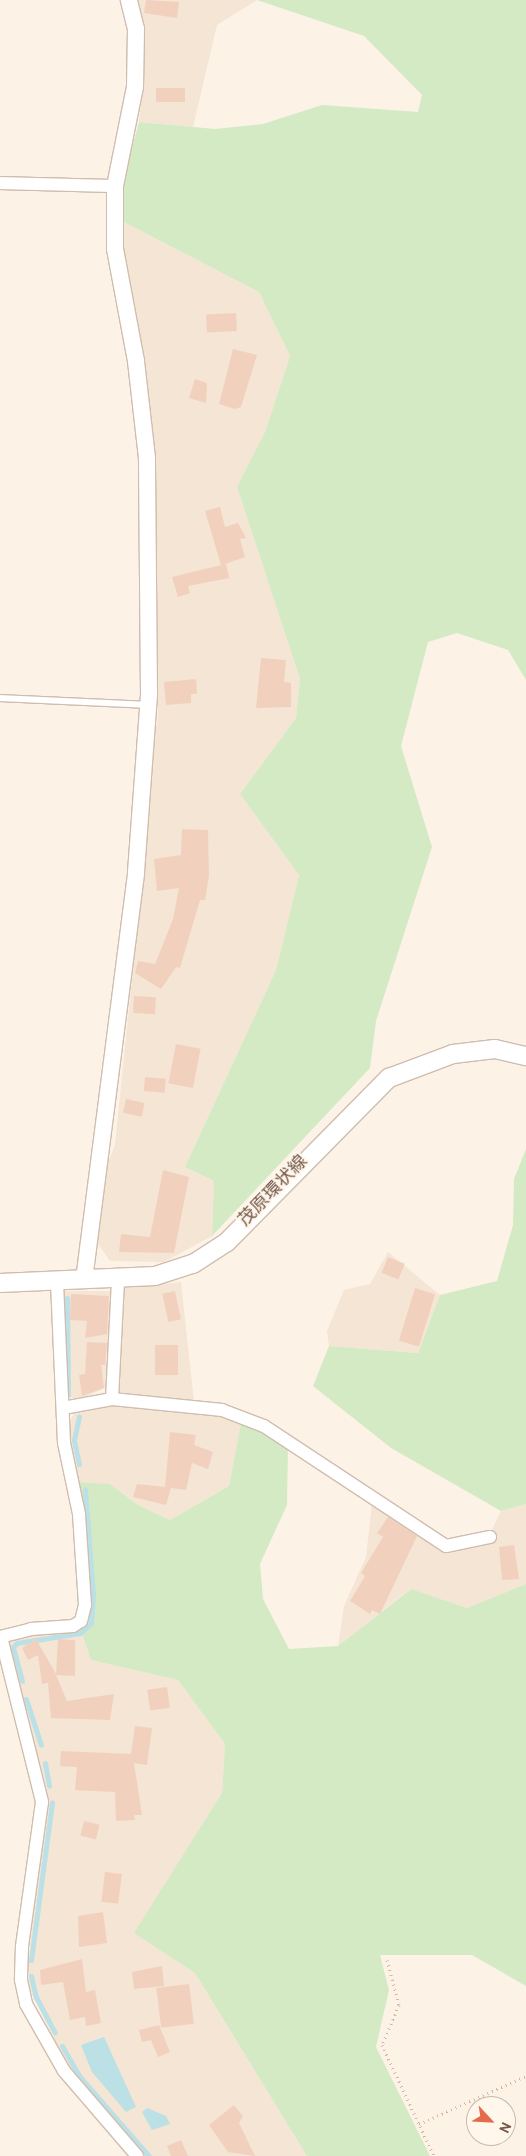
<!DOCTYPE html>
<meta charset="utf-8">
<style>
body{margin:0}
#map{position:relative;width:526px;height:2156px;overflow:hidden;background:#fcf3e6;font-family:Overpass,"Noto Sans JP",sans-serif}
div>[style]{position:absolute}
[style*='--x']{left:calc(var(--x)*1px);top:calc(var(--y)*1px);width:calc(var(--w)*1px);rotate:calc(var(--a)*1deg)}
.residential>*{inset:0;background:#f4e5d5}
.green>*{inset:0;background:#d4eac5}
.water>*{inset:0;background:#bbe0e6}
.stream>*{height:5px;margin:-2.5px;padding:0 2.5px;transform-origin:2.5px;border-radius:2.5px;background:#bbe0e6}
.building>*{inset:0;background:#f1d1be;transform-origin:0 0}
.path>*{height:3px;margin-top:-1.5px;transform-origin:0;background:repeating-linear-gradient(90deg,#d6b5a1 0 1px,transparent 0 5px)}
.roads{filter:drop-shadow(1px 0 #d0bdaf) drop-shadow(-1px 0 #d0bdaf) drop-shadow(0 1px #d0bdaf) drop-shadow(0 -1px #d0bdaf)}
.service>*{height:6px;margin:-3px;padding:0 3px;transform-origin:3px;border-radius:3px;background:#fff}
.minor>*{height:12px;margin:-6px;padding:0 6px;transform-origin:6px;border-radius:6px;background:#fff}
.tertiary>*{height:16px;margin:-8px;padding:0 8px;transform-origin:8px;border-radius:8px;background:#fff}
.secondary>*{height:18px;margin:-9px;padding:0 9px;transform-origin:9px;border-radius:9px;background:#fff}
span{translate:-50% -50%;white-space:nowrap;text-align:center;line-height:1.15;-webkit-text-stroke:4.5px #fff7ec;paint-order:stroke}
.street-label{font-size:18px;color:#75594b}
.north{position:absolute;left:466px;top:2096px;width:50px;height:50px;box-sizing:border-box;background:#fff7ec;border:1px solid #c8b8ac;border-radius:50%;rotate:115deg;font-size:14px;font-weight:700;line-height:20px;text-align:center;color:#75594b}
.north::after{content:'';display:block;margin:auto;width:18px;height:22px;background:#e46c4d;clip-path:polygon(50% 0,100% 100%,50% 72%,0 100%)}
</style>
<div id="map">
<div class="residential">
<div style="clip-path:polygon(134px 0,257px 0,217px 25px,193px 127px,139px 122px,145px 66px)"></div>
<div style="clip-path:polygon(120px 220px,259px 292px,290px 356px,265px 432px,237px 487px,300px 679px,296px 718px,240px 794px,299px 875px,276px 970px,185px 1167px,214px 1181px,212px 1236px,164px 1262px,110px 1261px,94px 1238px,100px 1182px,115px 1145px,147px 832px,148px 761px,158px 718px,150px 406px,123px 271px)"></div>
<div style="clip-path:polygon(388px 1252px,440px 1295px,418px 1353px,329px 1346px,327px 1331px,344px 1290px,370px 1284px)"></div>
<div style="clip-path:polygon(181px 1282px,194px 1402px,117px 1392px,123px 1288px)"></div>
<div style="clip-path:polygon(66px 1291px,114px 1291px,109px 1386px,79px 1400px,63px 1395px,62px 1294px)"></div>
<div style="clip-path:polygon(104px 1402px,200px 1411px,241px 1423px,229px 1486px,170px 1520px,138px 1505px,110px 1484px,79px 1482px,66px 1424px,80px 1407px)"></div>
<div style="clip-path:polygon(372px 1503px,437px 1546px,491px 1532px,501px 1511px,526px 1504px,526px 1584px,467px 1608px,410px 1589px,338px 1646px,344px 1606px,366px 1557px)"></div>
<div style="clip-path:polygon(79px 1625px,91px 1660px,178px 1680px,225px 1744px,222px 1793px,135px 1933px,195px 1973px,307px 2156px,142px 2156px,69px 2069px,26px 1982px,47px 1790px,6px 1641px)"></div>
</div>
<div class="green">
<div style="clip-path:polygon(257px 0,526px 0,526px 680px,508px 650px,457px 633px,428px 642px,401px 746px,432px 847px,376px 1021px,370px 1068px,212px 1236px,214px 1181px,185px 1167px,276px 970px,299px 875px,240px 794px,296px 718px,300px 679px,237px 487px,265px 432px,290px 356px,259px 292px,120px 220px,123px 182px,139px 122px,215px 129px,263px 124px,322px 105px,418px 112px,422px 95px,364px 36px)"></div>
<div style="clip-path:polygon(526px 1149px,526px 1504px,501px 1511px,391px 1448px,313px 1386px,329px 1346px,418px 1353px,440px 1295px,497px 1281px,513px 1225px,514px 1179px)"></div>
<div style="clip-path:polygon(241px 1423px,288px 1446px,287px 1505px,260px 1564px,263px 1599px,289px 1649px,338px 1646px,411px 1589px,467px 1608px,526px 1584px,526px 1986px,472px 1955px,380px 1955px,389px 1990px,376px 2047px,430px 2156px,307px 2156px,195px 1973px,134px 1933px,222px 1793px,225px 1744px,178px 1680px,91px 1660px,79px 1625px,79px 1482px,110px 1484px,138px 1505px,170px 1520px,229px 1486px)"></div>
</div>
<div class="water">
<div style="clip-path:polygon(104px 2037px,136px 2107px,126px 2112px,92px 2072px,81px 2045px)"></div>
<div style="clip-path:polygon(147px 2108px,166px 2116px,170px 2124px,152px 2130px,142px 2112px)"></div>
</div>
<div class="stream">
<div style="--x:67;--y:1298;--w:97;--a:89.4"></div>
<div style="--x:79;--y:1464;--w:25;--a:-102"></div>
<div style="--x:74;--y:1440;--w:24;--a:-78"></div>
<div style="--x:22;--y:1681;--w:35;--a:-105"></div>
<div style="--x:13;--y:1647;--w:6;--a:-45"></div>
<div style="--x:17;--y:1643;--w:64;--a:-9"></div>
<div style="--x:80;--y:1633;--w:15;--a:-42"></div>
<div style="--x:91;--y:1623;--w:29;--a:-86"></div>
<div style="--x:93;--y:1594;--w:105;--a:-94.4"></div>
<div style="--x:26;--y:1699;--w:48;--a:71.9"></div>
<div style="--x:45;--y:1763;--w:23;--a:80"></div>
<div style="--x:31;--y:1960;--w:159;--a:-82.4"></div>
<div style="--x:31;--y:1976;--w:22;--a:77"></div>
<div style="--x:36;--y:1997;--w:40;--a:62"></div>
<div style="--x:62;--y:2046;--w:36;--a:60"></div>
<div style="--x:80;--y:2077;--w:105;--a:48.9"></div>
</div>
<div class="building">
<div style="clip-path:polygon(146px 0,179px 2px,177px 18px,144px 13px)"></div>
<div style="left:156px;top:88px;width:29px;height:14px"></div>
<div style="left:236px;top:313px;width:18px;height:30px;rotate:87deg"></div>
<div style="clip-path:polygon(233px 349px,257px 355px,241px 407px,235px 409px,219px 404px)"></div>
<div style="clip-path:polygon(195px 379px,207px 383px,206px 403px,189px 398px)"></div>
<div style="clip-path:polygon(220px 507px,225px 527px,238px 523px,246px 538px,240px 539px,245px 557px,222px 565px,226px 564px,229px 578px,188px 586px,190px 593px,178px 597px,172px 577px,221px 565px,205px 511px)"></div>
<div style="clip-path:polygon(261px 658px,286px 660px,284px 682px,291px 683px,291px 707px,256px 708px)"></div>
<div style="clip-path:polygon(196px 679px,197px 694px,191px 694px,191px 703px,166px 705px,164px 682px)"></div>
<div style="clip-path:polygon(182px 829px,208px 830px,209px 876px,205px 900px,200px 900px,180px 968px,176px 967px,161px 989px,135px 973px,138px 961px,155px 964px,173px 919px,179px 888px,157px 891px,154px 859px,181px 855px)"></div>
<div style="left:134px;top:996px;width:22px;height:17px;rotate:3deg"></div>
<div style="left:176px;top:1044px;width:25px;height:40px;rotate:11deg"></div>
<div style="left:145px;top:1077px;width:21px;height:14px;rotate:5deg"></div>
<div style="left:126px;top:1099px;width:19px;height:14px;rotate:12deg"></div>
<div style="clip-path:polygon(163px 1170px,189px 1177px,174px 1253px,119px 1252px,121px 1234px,150px 1237px)"></div>
<div style="left:388px;top:1257px;width:18px;height:17px;rotate:22deg"></div>
<div style="left:415px;top:1288px;width:21px;height:55px;rotate:17deg"></div>
<div style="left:175px;top:1291px;width:29px;height:13px;rotate:78deg"></div>
<div style="clip-path:polygon(71px 1294px,109px 1296px,107px 1334px,85px 1338px,87px 1321px,70px 1320px)"></div>
<div style="clip-path:polygon(87px 1342px,107px 1343px,105px 1365px,101px 1365px,104px 1388px,82px 1396px,79px 1375px,85px 1374px)"></div>
<div style="left:155px;top:1345px;width:23px;height:30px"></div>
<div style="clip-path:polygon(170px 1432px,196px 1435px,194px 1445px,213px 1452px,208px 1469px,192px 1463px,186px 1490px,171px 1488px,166px 1505px,133px 1497px,137px 1484px,165px 1487px)"></div>
<div style="clip-path:polygon(388px 1517px,417px 1536px,380px 1614px,372px 1610px,370px 1614px,350px 1601px,365px 1576px,361px 1573px,383px 1537px,377px 1533px)"></div>
<div style="clip-path:polygon(514px 1545px,519px 1579px,502px 1580px,499px 1547px)"></div>
<div style="clip-path:polygon(36px 1639px,56px 1674px,58px 1639px,75px 1640px,75px 1676px,56px 1675px,67px 1701px,114px 1694px,110px 1720px,51px 1718px,48px 1683px,42px 1684px,38px 1655px,28px 1660px,22px 1648px)"></div>
<div style="left:167px;top:1687px;width:21px;height:20px;rotate:82deg"></div>
<div style="clip-path:polygon(135px 1726px,152px 1728px,147px 1765px,134px 1763px,142px 1815px,134px 1815px,135px 1820px,116px 1821px,115px 1792px,75px 1790px,77px 1767px,60px 1766px,61px 1751px,131px 1754px)"></div>
<div style="left:84px;top:1821px;width:16px;height:15px;rotate:14deg"></div>
<div style="left:105px;top:1872px;width:17px;height:30px;rotate:7deg"></div>
<div style="clip-path:polygon(103px 1912px,107px 1943px,79px 1947px,78px 1916px)"></div>
<div style="clip-path:polygon(82px 1959px,86px 1992px,95px 1990px,101px 2023px,86px 2026px,85px 2017px,70px 2020px,63px 1982px,41px 1985px,40px 1970px)"></div>
<div style="clip-path:polygon(162px 1966px,164px 1986px,134px 1989px,132px 1972px)"></div>
<div style="left:189px;top:1984px;width:40px;height:33px;rotate:83deg"></div>
<div style="clip-path:polygon(159px 2025px,170px 2052px,158px 2057px,151px 2040px,142px 2042px,139px 2030px)"></div>
<div style="clip-path:polygon(234px 2105px,243px 2116px,239px 2123px,255px 2156px,228px 2152px,209px 2125px)"></div>
<div style="clip-path:polygon(181px 2140px,188px 2156px,171px 2156px,167px 2146px)"></div>
</div>
<div class="path">
<div style="--x:387;--y:1960;--w:47;--a:75.1"></div>
<div style="--x:399;--y:2005;--w:43;--a:113"></div>
<div style="--x:382;--y:2045;--w:123;--a:64.9"></div>
<div style="--x:419;--y:2124;--w:117;--a:-24.2"></div>
</div>
<div class="roads">
<div class="service">
<div style="--x:0;--y:698;--w:147;--a:2.7"></div>
</div>
<div class="minor">
<div style="--x:0;--y:183;--w:115;--a:1.5"></div>
<div style="--x:112;--y:1399;--w:120;--a:-87.1"></div>
<div style="--x:63;--y:1408;--w:50;--a:-10.4"></div>
<div style="--x:112;--y:1399;--w:111;--a:5.7"></div>
<div style="--x:222;--y:1410;--w:45;--a:20.9"></div>
<div style="--x:264;--y:1426;--w:218;--a:33.4"></div>
<div style="--x:446;--y:1546;--w:45;--a:-11.6"></div>
<div style="--x:0;--y:1637;--w:32;--a:-14"></div>
<div style="--x:31;--y:1629;--w:42;--a:-4.1"></div>
<div style="--x:73;--y:1626;--w:9;--a:-32"></div>
<div style="--x:81;--y:1621;--w:16;--a:-76"></div>
<div style="--x:85;--y:1605;--w:91;--a:-93.8"></div>
<div style="--x:79;--y:1514;--w:73;--a:-101.9"></div>
<div style="--x:64;--y:1443;--w:161;--a:-92.5"></div>
<div style="--x:1;--y:1637;--w:170;--a:76"></div>
<div style="--x:42;--y:1802;--w:146;--a:97.9"></div>
<div style="--x:22;--y:1947;--w:33;--a:92"></div>
<div style="--x:21;--y:1980;--w:25;--a:78"></div>
<div style="--x:26;--y:2004;--w:77;--a:60.4"></div>
<div style="--x:64;--y:2071;--w:112;--a:49.3"></div>
</div>
<div class="tertiary">
<div style="--x:84;--y:1280;--w:411;--a:-82.7"></div>
<div style="--x:136;--y:872;--w:178;--a:-85.8"></div>
<div style="--x:149;--y:694;--w:236;--a:-90.5"></div>
<div style="--x:147;--y:458;--w:98;--a:-96.5"></div>
<div style="--x:136;--y:361;--w:114;--a:-100.6"></div>
<div style="--x:115;--y:249;--w:63;--a:-90"></div>
<div style="--x:115;--y:186;--w:101;--a:-78.6"></div>
<div style="--x:135;--y:87;--w:58;--a:-89"></div>
<div style="--x:136;--y:29;--w:30;--a:-104"></div>
</div>
<div class="secondary">
<div style="--x:0;--y:1283;--w:155;--a:-2.6"></div>
<div style="--x:155;--y:1276;--w:40;--a:-18"></div>
<div style="--x:193;--y:1264;--w:40;--a:-32.9"></div>
<div style="--x:227;--y:1242;--w:231;--a:-45.4"></div>
<div style="--x:389;--y:1078;--w:68;--a:-20.6"></div>
<div style="--x:453;--y:1054;--w:42;--a:-6.8"></div>
<div style="--x:495;--y:1049;--w:32;--a:13"></div>
</div>
</div>
<div class="street-label">
<span style="left:274px;top:1192px;rotate:-46deg">茂原環状線</span>
</div>
<div class="north">N</div>
</div>
